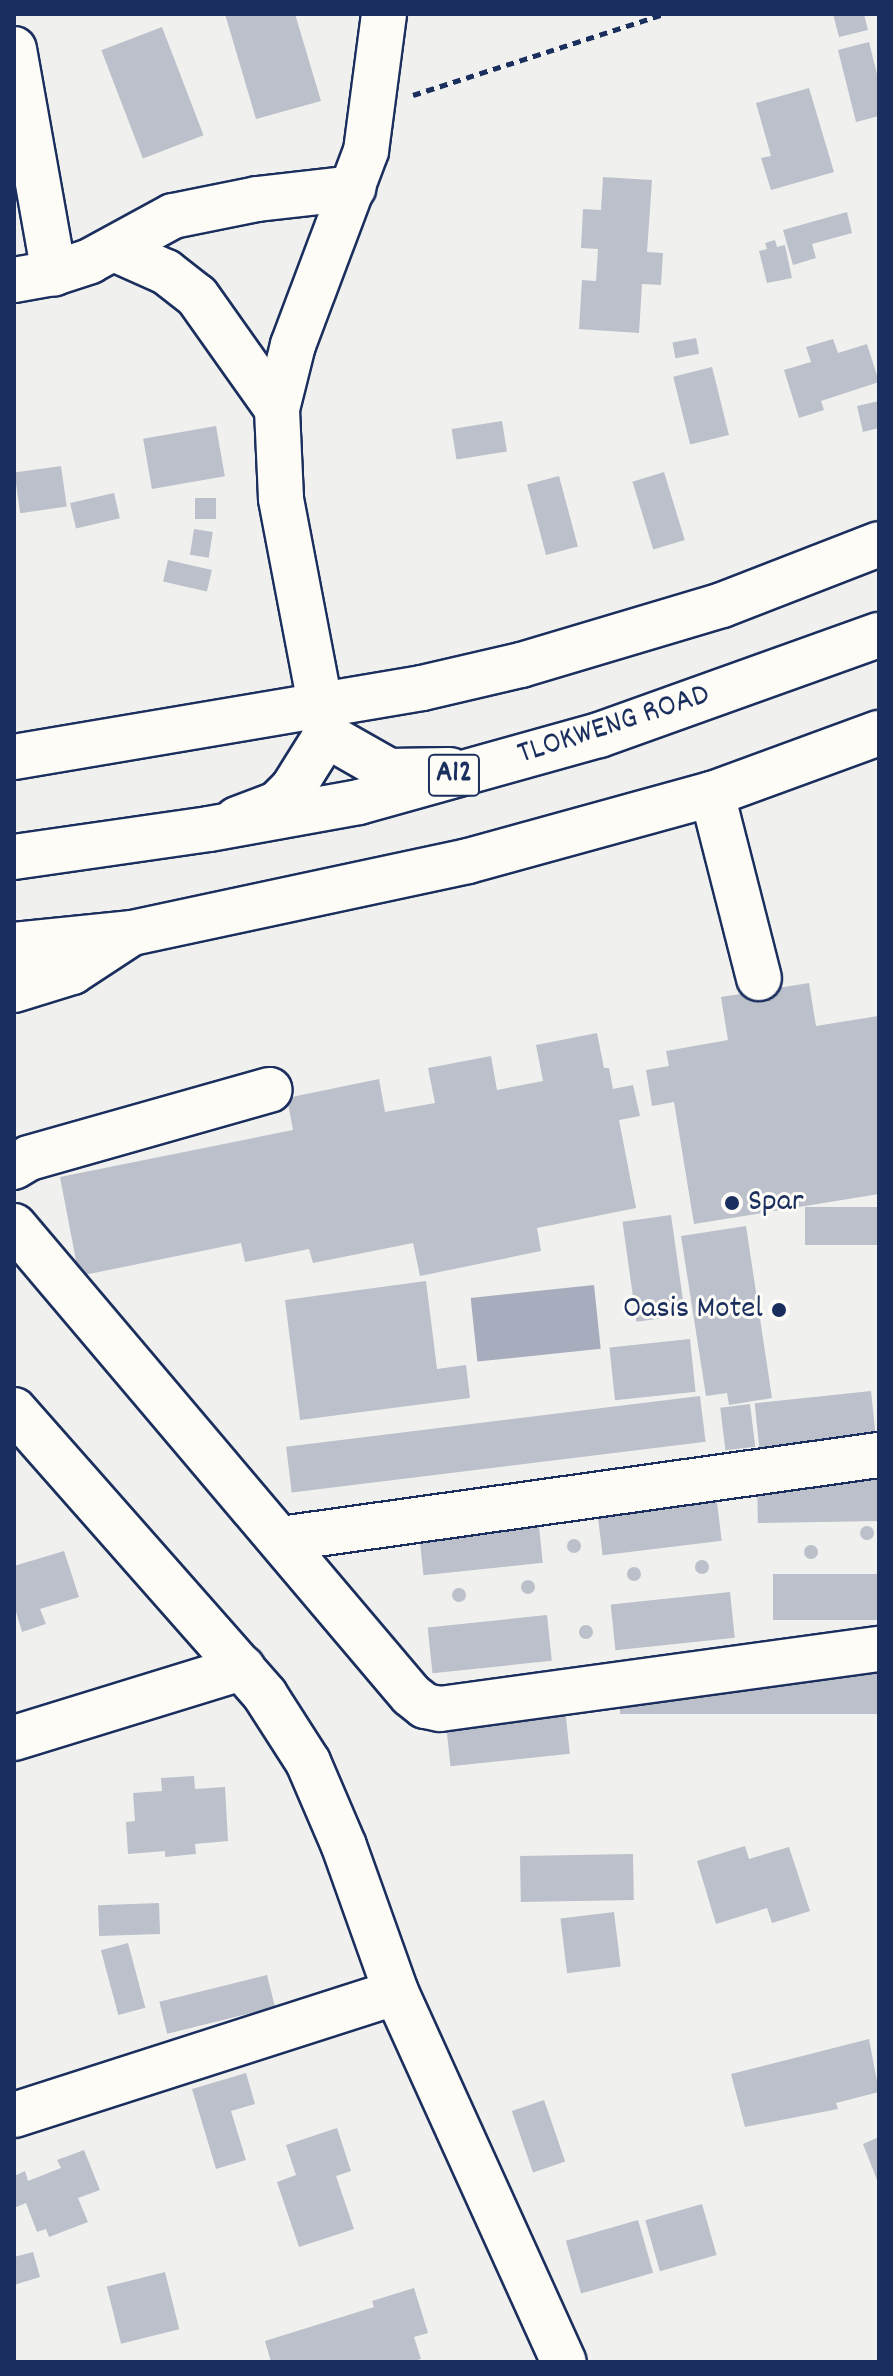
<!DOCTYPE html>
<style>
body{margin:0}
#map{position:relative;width:893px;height:2376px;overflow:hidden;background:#f0f0ee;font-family:Dekko,sans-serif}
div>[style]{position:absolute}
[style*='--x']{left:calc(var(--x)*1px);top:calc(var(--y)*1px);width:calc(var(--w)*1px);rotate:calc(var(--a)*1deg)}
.water>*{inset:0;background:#a7adbd;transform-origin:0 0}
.building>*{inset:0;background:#bbc0ca;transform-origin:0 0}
.round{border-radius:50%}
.path>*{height:5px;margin-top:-2.5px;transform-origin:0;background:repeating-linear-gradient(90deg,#1b2f5e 0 8px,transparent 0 14px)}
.roads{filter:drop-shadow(2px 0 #1b2f5e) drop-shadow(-2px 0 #1b2f5e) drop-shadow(0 2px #1b2f5e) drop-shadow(0 -2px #1b2f5e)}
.minor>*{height:44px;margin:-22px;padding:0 22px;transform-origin:22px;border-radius:22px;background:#fdfcf7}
.major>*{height:44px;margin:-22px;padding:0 22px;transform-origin:22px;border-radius:22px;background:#fdfcf7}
.dots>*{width:22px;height:22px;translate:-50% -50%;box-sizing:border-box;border:4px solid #fdfcf7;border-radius:50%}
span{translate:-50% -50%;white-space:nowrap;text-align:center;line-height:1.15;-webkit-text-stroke:6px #fdfcf7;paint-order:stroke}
.shield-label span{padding:2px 6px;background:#fdfcf7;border:2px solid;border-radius:6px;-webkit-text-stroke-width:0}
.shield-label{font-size:30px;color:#1b2f5e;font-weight:700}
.street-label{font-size:32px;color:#1b2f5e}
.poi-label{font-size:32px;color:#1b2f5e}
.left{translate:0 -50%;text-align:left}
.right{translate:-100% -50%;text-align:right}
.frame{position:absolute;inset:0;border:16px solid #1b2f5e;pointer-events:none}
</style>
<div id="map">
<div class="water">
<div style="left:594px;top:1285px;width:64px;height:124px;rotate:84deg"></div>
</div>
<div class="building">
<div style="clip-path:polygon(225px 14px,295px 14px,321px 101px,256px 119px)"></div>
<div style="clip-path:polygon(833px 14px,864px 14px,868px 30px,839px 37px)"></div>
<div style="left:162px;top:27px;width:116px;height:65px;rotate:69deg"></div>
<div style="clip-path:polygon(869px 42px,879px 82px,879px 116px,856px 122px,838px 50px)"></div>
<div style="clip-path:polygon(809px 88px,834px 172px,771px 190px,761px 158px,771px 156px,756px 103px)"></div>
<div style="clip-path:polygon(603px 177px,652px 180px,647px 252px,663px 253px,661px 285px,642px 284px,639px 333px,579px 329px,582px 280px,596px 281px,598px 249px,581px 248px,583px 209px,601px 210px)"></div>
<div style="clip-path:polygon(847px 212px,852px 233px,812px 244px,816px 258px,793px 265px,783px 230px)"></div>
<div style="clip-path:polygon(775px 240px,777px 247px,785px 245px,792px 278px,767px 283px,759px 251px,767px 249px,765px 243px)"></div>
<div style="left:696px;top:338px;width:16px;height:24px;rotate:79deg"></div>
<div style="clip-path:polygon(833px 339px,838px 353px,867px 344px,879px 382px,821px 401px,824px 410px,799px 418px,784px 370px,811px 362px,806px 347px)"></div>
<div style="left:712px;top:367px;width:70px;height:40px;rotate:76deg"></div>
<div style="clip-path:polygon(879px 401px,879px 428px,863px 432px,857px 406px)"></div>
<div style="left:502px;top:421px;width:31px;height:51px;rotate:81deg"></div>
<div style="left:216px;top:426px;width:51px;height:74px;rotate:80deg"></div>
<div style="left:61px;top:466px;width:41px;height:47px;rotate:82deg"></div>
<div style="left:664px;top:472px;width:71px;height:33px;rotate:73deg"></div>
<div style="left:559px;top:476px;width:73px;height:33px;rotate:75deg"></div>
<div style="left:114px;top:493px;width:26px;height:45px;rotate:77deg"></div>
<div style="left:195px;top:498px;width:21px;height:21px"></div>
<div style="left:194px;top:529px;width:19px;height:26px;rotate:9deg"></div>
<div style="left:168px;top:560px;width:45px;height:22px;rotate:13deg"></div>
<div style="clip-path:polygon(809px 983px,816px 1026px,878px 1016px,879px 1194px,694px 1224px,674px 1102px,652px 1106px,646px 1070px,669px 1066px,666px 1051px,728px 1040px,721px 997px)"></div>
<div style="clip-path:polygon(597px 1033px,604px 1068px,609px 1068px,613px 1089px,633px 1085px,640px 1116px,619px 1120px,636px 1208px,537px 1228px,541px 1251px,420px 1276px,413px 1243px,313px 1263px,309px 1249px,245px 1262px,241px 1243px,79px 1276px,60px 1177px,293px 1130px,287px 1098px,379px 1079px,385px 1112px,435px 1103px,428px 1068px,491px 1056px,497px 1090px,543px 1081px,536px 1045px)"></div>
<div style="left:879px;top:1207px;width:38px;height:74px;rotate:90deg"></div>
<div style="left:671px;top:1215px;width:101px;height:49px;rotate:82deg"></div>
<div style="clip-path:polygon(746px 1226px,772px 1398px,729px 1405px,727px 1393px,706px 1396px,681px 1236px)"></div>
<div style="clip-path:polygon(426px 1281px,437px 1369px,466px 1365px,470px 1398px,300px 1420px,285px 1300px)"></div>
<div style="left:690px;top:1339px;width:53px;height:81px;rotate:84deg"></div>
<div style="left:871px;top:1391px;width:45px;height:117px;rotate:84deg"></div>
<div style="left:700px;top:1396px;width:46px;height:417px;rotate:83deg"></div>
<div style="left:750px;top:1404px;width:43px;height:30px;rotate:83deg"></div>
<div style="left:878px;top:1474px;width:47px;height:121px;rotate:89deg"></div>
<div style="left:716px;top:1494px;width:47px;height:120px;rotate:83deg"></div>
<div style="left:538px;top:1517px;width:46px;height:120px;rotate:84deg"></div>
<div class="round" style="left:860px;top:1526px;width:14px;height:14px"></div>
<div class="round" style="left:567px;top:1539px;width:14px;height:14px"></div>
<div class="round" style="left:804px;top:1545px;width:14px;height:14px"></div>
<div style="clip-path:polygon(64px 1551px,79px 1597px,40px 1609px,46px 1624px,22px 1632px,14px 1605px,14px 1566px)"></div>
<div class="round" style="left:695px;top:1560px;width:14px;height:14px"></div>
<div class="round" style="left:627px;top:1567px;width:14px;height:14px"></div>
<div style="left:879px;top:1574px;width:46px;height:106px;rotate:90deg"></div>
<div class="round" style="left:521px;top:1580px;width:14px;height:14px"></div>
<div class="round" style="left:452px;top:1588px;width:14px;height:14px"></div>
<div style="left:730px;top:1592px;width:46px;height:120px;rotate:84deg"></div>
<div style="left:547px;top:1615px;width:46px;height:120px;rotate:84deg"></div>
<div class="round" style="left:579px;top:1625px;width:14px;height:14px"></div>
<div style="left:879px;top:1670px;width:44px;height:259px;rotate:90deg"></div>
<div style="left:565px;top:1708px;width:46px;height:120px;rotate:84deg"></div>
<div style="clip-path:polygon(194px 1776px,195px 1789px,225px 1787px,228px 1841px,195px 1844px,196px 1854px,165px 1857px,165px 1851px,128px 1854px,126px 1822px,135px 1821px,133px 1793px,162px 1791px,161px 1778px)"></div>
<div style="clip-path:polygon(745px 1846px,749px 1859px,789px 1847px,810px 1911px,772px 1923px,767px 1908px,716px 1924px,697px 1861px)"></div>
<div style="left:633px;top:1854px;width:46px;height:113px;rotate:89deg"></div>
<div style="left:159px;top:1903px;width:31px;height:61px;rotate:88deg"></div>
<div style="left:614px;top:1912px;width:55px;height:54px;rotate:83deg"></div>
<div style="left:128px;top:1943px;width:67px;height:28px;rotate:75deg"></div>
<div style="left:267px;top:1975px;width:33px;height:111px;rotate:76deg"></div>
<div style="clip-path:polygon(869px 2039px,879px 2092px,836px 2103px,838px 2109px,745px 2127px,731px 2074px)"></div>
<div style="clip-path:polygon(246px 2073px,255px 2104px,231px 2111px,246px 2160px,216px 2169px,192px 2089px)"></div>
<div style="left:544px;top:2100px;width:65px;height:34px;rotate:71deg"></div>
<div style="clip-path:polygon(337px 2128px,351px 2171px,336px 2176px,354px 2229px,299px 2247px,277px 2182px,296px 2175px,286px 2145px)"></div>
<div style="clip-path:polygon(879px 2137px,879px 2185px,863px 2144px)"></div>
<div style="clip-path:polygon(84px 2150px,100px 2190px,78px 2198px,88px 2222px,49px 2237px,46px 2229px,37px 2232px,26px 2203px,14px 2208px,14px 2176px,25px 2171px,28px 2181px,61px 2168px,57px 2160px)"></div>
<div style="left:702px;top:2204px;width:53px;height:59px;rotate:74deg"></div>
<div style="left:638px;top:2220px;width:55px;height:75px;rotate:74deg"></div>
<div style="clip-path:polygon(33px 2252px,40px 2277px,14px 2285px,14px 2257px)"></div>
<div style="left:165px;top:2272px;width:59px;height:60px;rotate:76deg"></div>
<div style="clip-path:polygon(414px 2288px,428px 2333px,414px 2337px,421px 2359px,409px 2362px,271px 2362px,265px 2341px,374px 2307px,372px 2301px)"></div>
</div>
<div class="path">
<div style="--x:413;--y:95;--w:264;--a:-17.9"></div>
</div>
<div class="roads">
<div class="minor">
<div style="--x:14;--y:49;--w:228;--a:79.9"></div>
<div style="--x:114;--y:249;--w:57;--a:23.9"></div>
<div style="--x:166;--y:272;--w:39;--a:38"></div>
<div style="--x:197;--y:296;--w:138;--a:54.7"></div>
<div style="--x:14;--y:280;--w:41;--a:-9.9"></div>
<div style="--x:54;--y:273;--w:38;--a:-18"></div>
<div style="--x:90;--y:261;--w:94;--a:-28.5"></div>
<div style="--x:173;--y:216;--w:86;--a:-11.4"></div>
<div style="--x:257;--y:199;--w:97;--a:-6.5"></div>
<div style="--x:326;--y:735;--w:73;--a:29.7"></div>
<div style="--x:389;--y:771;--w:61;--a:-0.9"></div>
<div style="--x:14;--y:757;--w:414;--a:-9.6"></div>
<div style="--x:422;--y:688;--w:102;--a:-13.1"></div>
<div style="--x:521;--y:665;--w:210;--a:-16.6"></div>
<div style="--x:722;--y:605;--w:168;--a:-21.2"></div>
<div style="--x:712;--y:794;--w:190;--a:75.7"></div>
<div style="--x:237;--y:819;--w:43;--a:-20.6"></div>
<div style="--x:277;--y:804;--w:23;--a:-45"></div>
<div style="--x:293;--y:788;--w:62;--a:-58.1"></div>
<div style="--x:326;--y:735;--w:241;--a:-100.8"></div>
<div style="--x:281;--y:498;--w:89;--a:-92.6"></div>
<div style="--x:277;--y:409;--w:66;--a:-76"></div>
<div style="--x:293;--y:345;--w:207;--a:-69.4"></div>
<div style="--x:366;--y:151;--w:138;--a:-82.5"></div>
<div style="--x:14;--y:1167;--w:17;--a:-31"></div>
<div style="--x:29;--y:1158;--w:250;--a:-15.8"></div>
<div style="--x:14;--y:1226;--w:614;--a:49.75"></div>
<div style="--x:411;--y:1695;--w:18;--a:38"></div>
<div style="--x:425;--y:1706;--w:15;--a:11"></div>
<div style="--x:440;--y:1709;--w:443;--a:-7.8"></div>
<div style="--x:14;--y:1410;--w:380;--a:48.6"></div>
<div style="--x:265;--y:1695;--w:80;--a:57.3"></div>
<div style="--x:308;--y:1762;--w:91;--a:66.8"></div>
<div style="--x:344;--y:1846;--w:155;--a:70.4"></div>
<div style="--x:396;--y:1992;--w:406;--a:65.6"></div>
<div style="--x:281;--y:1539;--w:604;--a:-8"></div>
<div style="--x:14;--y:1738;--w:239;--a:-17.1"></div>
<div style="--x:14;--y:2115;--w:401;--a:-17.8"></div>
</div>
<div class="major">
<div style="--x:14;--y:857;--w:197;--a:-8.2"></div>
<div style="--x:209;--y:829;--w:152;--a:-10.2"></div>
<div style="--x:359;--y:802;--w:249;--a:-15.6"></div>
<div style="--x:599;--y:735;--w:297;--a:-19.7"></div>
<div style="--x:14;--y:945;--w:119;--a:-5.8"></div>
<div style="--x:132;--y:933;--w:344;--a:-12.1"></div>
<div style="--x:468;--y:861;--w:253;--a:-15.4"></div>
<div style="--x:712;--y:794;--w:178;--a:-20.1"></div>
<div style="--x:14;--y:990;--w:61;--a:-17.2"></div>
<div style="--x:72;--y:972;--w:66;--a:-33.2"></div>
</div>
</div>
<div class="dots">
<div style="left:732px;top:1203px;background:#1b2f5e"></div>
<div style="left:779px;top:1310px;background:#1b2f5e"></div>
</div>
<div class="shield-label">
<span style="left:454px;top:775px">A12</span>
</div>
<div class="street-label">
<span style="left:614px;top:726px;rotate:-18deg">TLOKWENG ROAD</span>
</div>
<div class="poi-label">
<span class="left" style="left:748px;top:1203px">Spar</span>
<span class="right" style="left:763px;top:1310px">Oasis Motel</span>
</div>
<div class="frame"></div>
</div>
